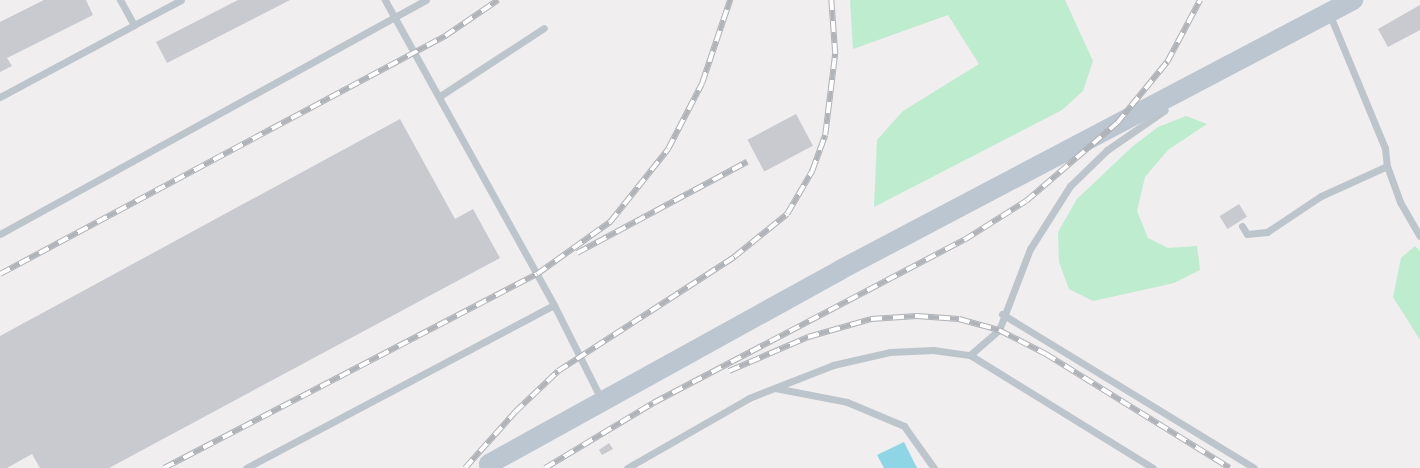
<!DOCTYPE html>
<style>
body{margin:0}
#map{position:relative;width:1420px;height:468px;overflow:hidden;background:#f0eeee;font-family:"Noto Sans",sans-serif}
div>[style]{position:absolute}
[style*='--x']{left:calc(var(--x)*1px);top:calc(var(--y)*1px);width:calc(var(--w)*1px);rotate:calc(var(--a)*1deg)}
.green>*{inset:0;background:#beeccf}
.water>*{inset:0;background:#8ed5e6}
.building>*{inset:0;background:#c8cad0;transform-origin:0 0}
.lane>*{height:7px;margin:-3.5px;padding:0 3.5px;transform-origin:3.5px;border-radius:3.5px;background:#bdc5cc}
.secondary>*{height:20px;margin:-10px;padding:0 10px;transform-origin:10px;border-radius:10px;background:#bcc6d1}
.rail>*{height:5.5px;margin-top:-2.75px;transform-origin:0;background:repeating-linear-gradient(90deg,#fff 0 11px,#b0b3b8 0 22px);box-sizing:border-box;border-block:1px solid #b0b3b8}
span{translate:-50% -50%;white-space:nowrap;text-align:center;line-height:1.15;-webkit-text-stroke:4px #fff;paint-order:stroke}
</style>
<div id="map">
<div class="green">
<div style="clip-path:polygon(850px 0,1065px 0,1093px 61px,1083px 91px,1062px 110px,874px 207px,877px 140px,903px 111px,979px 64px,948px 15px,853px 49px)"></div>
<div style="clip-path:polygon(1186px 116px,1207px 124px,1168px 150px,1145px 177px,1137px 211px,1148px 238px,1168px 248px,1197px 246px,1200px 270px,1174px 283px,1093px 301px,1069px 289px,1059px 262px,1058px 232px,1077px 199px,1133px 146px,1158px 127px)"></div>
<div style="clip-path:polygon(1415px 246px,1420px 251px,1420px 340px,1393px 297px,1401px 258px)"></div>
</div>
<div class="water">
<div style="clip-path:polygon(904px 442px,917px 468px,884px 468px,877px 455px)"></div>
</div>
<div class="building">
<div style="clip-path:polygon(44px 0,86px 0,93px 15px,7px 58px,12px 66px,0 72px,0 22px)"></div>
<div style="clip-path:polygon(238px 0,290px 0,167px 63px,156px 42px)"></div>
<div style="clip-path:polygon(1420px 5px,1420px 30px,1388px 47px,1378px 29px)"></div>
<div style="left:796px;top:114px;width:36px;height:55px;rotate:62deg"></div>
<div style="clip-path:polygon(400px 119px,455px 219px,473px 209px,500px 258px,109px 468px,40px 468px,32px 454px,7px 468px,0 468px,0 336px)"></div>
<div style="left:1239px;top:204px;width:15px;height:23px;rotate:58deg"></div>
<div style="clip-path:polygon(609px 443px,613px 449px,602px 455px,599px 450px)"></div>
</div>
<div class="lane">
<div style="--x:1329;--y:13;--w:146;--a:67.5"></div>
<div style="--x:1385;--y:148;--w:18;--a:84"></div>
<div style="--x:1387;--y:166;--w:38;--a:70"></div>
<div style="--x:1400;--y:202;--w:39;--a:60"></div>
<div style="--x:134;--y:25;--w:53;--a:-28"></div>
<div style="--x:440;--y:96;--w:124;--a:-33.2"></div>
<div style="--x:0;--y:97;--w:152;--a:-28.2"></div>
<div style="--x:134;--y:25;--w:29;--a:-119"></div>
<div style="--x:1242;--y:226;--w:9;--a:58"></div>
<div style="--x:1247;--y:234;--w:20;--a:-6"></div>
<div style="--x:1267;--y:232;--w:65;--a:-33.7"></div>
<div style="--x:1321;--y:196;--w:72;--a:-24.4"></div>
<div style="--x:0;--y:234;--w:486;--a:-28.8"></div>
<div style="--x:554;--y:305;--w:105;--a:63.4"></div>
<div style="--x:1002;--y:314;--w:295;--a:31.4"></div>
<div style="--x:970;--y:355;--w:38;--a:-41"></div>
<div style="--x:999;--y:330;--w:87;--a:-69.1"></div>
<div style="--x:1030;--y:249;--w:75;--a:-57.6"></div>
<div style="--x:1070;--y:186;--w:52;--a:-44.2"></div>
<div style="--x:1107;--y:150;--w:70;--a:-34.6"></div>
<div style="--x:775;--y:388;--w:73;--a:11"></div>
<div style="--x:847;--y:402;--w:62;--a:22.8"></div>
<div style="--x:904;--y:426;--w:52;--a:54.5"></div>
<div style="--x:246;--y:468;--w:348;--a:-27.9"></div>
<div style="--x:554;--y:305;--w:349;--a:-119"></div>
<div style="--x:627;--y:468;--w:141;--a:-29.8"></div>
<div style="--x:749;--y:398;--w:90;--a:-21.4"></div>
<div style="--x:833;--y:365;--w:58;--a:-12.8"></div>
<div style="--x:890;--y:352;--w:43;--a:-2.7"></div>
<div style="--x:933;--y:350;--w:37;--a:8"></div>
<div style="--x:970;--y:355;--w:215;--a:31.7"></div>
</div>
<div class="secondary">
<div style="--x:491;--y:468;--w:4;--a:-117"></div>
<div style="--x:489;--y:464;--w:401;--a:-28.9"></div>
<div style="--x:840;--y:270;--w:580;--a:-27.76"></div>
</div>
<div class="rail">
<div style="--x:577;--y:253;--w:193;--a:-28.2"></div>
<div style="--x:0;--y:274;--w:505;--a:-28.14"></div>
<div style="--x:445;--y:36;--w:64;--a:-34.2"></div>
<div style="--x:729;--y:371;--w:86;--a:-23.3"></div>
<div style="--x:808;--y:337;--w:66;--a:-15.9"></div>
<div style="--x:871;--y:319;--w:46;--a:-3.7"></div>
<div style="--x:917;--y:316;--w:42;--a:4.1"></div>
<div style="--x:959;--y:319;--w:41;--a:15.4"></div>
<div style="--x:999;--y:330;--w:53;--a:27.1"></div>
<div style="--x:1046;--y:354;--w:216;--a:31.8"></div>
<div style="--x:164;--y:468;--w:420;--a:-27.5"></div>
<div style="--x:537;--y:274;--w:90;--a:-35.5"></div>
<div style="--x:610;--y:222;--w:93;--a:-51.5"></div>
<div style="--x:668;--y:149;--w:74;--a:-62.7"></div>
<div style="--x:702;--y:83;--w:88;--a:-71.4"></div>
<div style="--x:465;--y:468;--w:75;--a:-48.2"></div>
<div style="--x:515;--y:412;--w:59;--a:-43.6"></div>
<div style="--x:558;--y:371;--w:210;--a:-32.9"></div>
<div style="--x:734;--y:257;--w:68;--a:-39.1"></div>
<div style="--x:787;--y:214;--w:50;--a:-59.8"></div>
<div style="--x:812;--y:171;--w:38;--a:-70"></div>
<div style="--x:825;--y:135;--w:82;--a:-83"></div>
<div style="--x:835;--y:54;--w:54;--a:-94.2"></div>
<div style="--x:545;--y:468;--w:126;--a:-31"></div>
<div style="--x:653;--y:403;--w:351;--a:-27.7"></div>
<div style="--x:964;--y:240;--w:73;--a:-32.2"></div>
<div style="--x:1026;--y:201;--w:120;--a:-40.6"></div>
<div style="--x:1117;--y:123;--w:79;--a:-50.7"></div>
<div style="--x:1167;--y:62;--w:70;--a:-62"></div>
</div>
</div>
